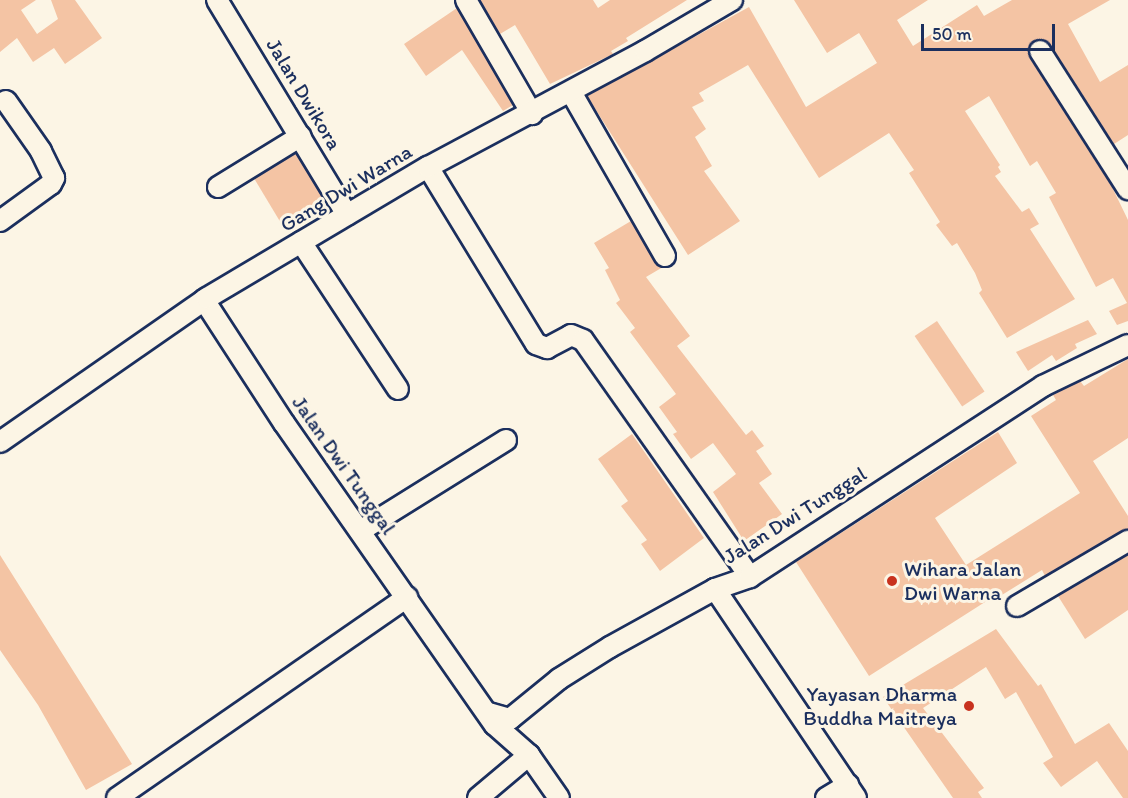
<!DOCTYPE html>
<style>
body{margin:0}
#map{position:relative;width:1128px;height:798px;overflow:hidden;background:#fcf5e5;font-family:Itim,sans-serif}
div>[style]{position:absolute}
[style*='--x']{left:calc(var(--x)*1px);top:calc(var(--y)*1px);width:calc(var(--w)*1px);rotate:calc(var(--a)*1deg)}
.building>*{inset:0;background:#f4c4a4;transform-origin:0 0}
.roads{filter:drop-shadow(2px 0 #1b2f5e) drop-shadow(-2px 0 #1b2f5e) drop-shadow(0 2px #1b2f5e) drop-shadow(0 -2px #1b2f5e)}
.street>*{height:20px;margin:-10px;padding:0 10px;transform-origin:10px;border-radius:10px;background:#fcf5e5}
.dots>*{width:16px;height:16px;translate:-50% -50%;box-sizing:border-box;border:3px solid #fcf5e5;border-radius:50%}
span{translate:-50% -50%;white-space:nowrap;text-align:center;line-height:1.15;-webkit-text-stroke:6px #fcf5e5;paint-order:stroke}
.street-label{font-size:21px;color:#1b2f5e}
.poi-label{font-size:21px;color:#1b2f5e}
.left{translate:0 -50%;text-align:left}
.right{translate:-100% -50%;text-align:right}
.scale{position:absolute;left:921px;top:24px;width:134px;height:27px;box-sizing:border-box;border:3px solid #1b2f5e;border-top:0;padding-left:8px;font-size:18px;line-height:21px;white-space:nowrap;color:#1b2f5e;-webkit-text-stroke:4px #fcf5e5;paint-order:stroke}
</style>
<div id="map">
<div class="building">
<div style="clip-path:polygon(0 0,36px 0,21px 10px,37px 34px,58px 19px,51px 0,75px 0,102px 38px,65px 64px,54px 48px,33px 62px,17px 38px,0 52px)"></div>
<div style="clip-path:polygon(480px 0,593px 0,598px 8px,610px 0,687px 0,626px 38px,628px 41px,611px 51px,613px 54px,550px 84px,515px 25px,500px 34px)"></div>
<div style="clip-path:polygon(794px 0,928px 0,897px 20px,913px 46px,977px 5px,984px 16px,1012px 0,1110px 0,1068px 24px,1100px 82px,1128px 65px,1128px 135px,1114px 144px,1046px 41px,1033px 41px,1028px 52px,1111px 185px,1128px 220px,1128px 321px,1117px 325px,1109px 311px,1127px 303px,1113px 278px,1096px 287px,1049px 197px,1056px 193px,1037px 161px,1030px 166px,989px 96px,965px 111px,1000px 165px,998px 167px,1001px 172px,995px 176px,1022px 212px,1029px 208px,1039px 224px,1030px 229px,1075px 299px,1007px 338px,979px 293px,982px 290px,975px 273px,957px 243px,952px 246px,936px 225px,940px 222px,909px 173px,914px 170px,889px 133px,819px 178px,748px 65px,699px 93px,704px 101px,692px 107px,706px 129px,695px 137px,712px 166px,704px 171px,740px 221px,688px 255px,587px 96px,749px 7px,806px 107px,877px 63px,859px 33px,827px 53px)"></div>
<div style="clip-path:polygon(457px 8px,513px 105px,503px 111px,462px 50px,426px 76px,404px 44px)"></div>
<div style="left:296px;top:153px;width:54px;height:49px;rotate:59deg"></div>
<div style="clip-path:polygon(631px 221px,655px 262px,663px 267px,646px 277px,690px 336px,677px 346px,746px 435px,752px 430px,764px 446px,756px 451px,772px 474px,759px 483px,782px 514px,744px 541px,713px 492px,736px 474px,713px 443px,691px 459px,673px 434px,677px 432px,659px 407px,676px 394px,630px 332px,635px 328px,616px 303px,620px 300px,605px 270px,609px 268px,594px 243px)"></div>
<div style="clip-path:polygon(1088px 320px,1097px 334px,1075px 344px,1077px 348px,1056px 361px,1052px 355px,1028px 371px,1016px 352px)"></div>
<div style="left:937px;top:321px;width:85px;height:27px;rotate:56deg"></div>
<div style="clip-path:polygon(1128px 359px,1128px 438px,1093px 461px,1128px 516px,1128px 529px,1045px 576px,1042px 570px,997px 598px,996px 595px,869px 676px,796px 562px,998px 432px,1017px 463px,935px 518px,966px 565px,1080px 493px,1031px 416px,1056px 400px,1053px 395px,1080px 381px,1084px 386px)"></div>
<div style="clip-path:polygon(632px 434px,704px 538px,660px 571px,641px 544px,647px 540px,621px 506px,628px 501px,598px 459px)"></div>
<div style="clip-path:polygon(0 555px,132px 764px,86px 790px,38px 705px,0 650px)"></div>
<div style="clip-path:polygon(1128px 555px,1128px 610px,1085px 639px,1058px 596px)"></div>
<div style="clip-path:polygon(996px 629px,1038px 686px,1041px 684px,1075px 744px,1109px 723px,1128px 751px,1128px 798px,1123px 798px,1097px 761px,1061px 787px,1043px 763px,1053px 757px,1016px 692px,1005px 699px,986px 667px,923px 708px,984px 788px,978px 792px,982px 798px,953px 798px,883px 697px)"></div>
</div>
<div class="roads">
<div class="street">
<div style="--x:217;--y:0;--w:251;--a:58.8"></div>
<div style="--x:466;--y:0;--w:132;--a:59.9"></div>
<div style="--x:1040;--y:51;--w:164;--a:57.5"></div>
<div style="--x:571;--y:92;--w:189;--a:60.2"></div>
<div style="--x:428;--y:167;--w:207;--a:58.6"></div>
<div style="--x:536;--y:344;--w:12;--a:20"></div>
<div style="--x:547;--y:348;--w:27;--a:-28"></div>
<div style="--x:571;--y:335;--w:13;--a:23"></div>
<div style="--x:583;--y:340;--w:290;--a:54.8"></div>
<div style="--x:218;--y:187;--w:97;--a:-31.6"></div>
<div style="--x:0;--y:221;--w:63;--a:-36"></div>
<div style="--x:51;--y:184;--w:7;--a:-63"></div>
<div style="--x:54;--y:178;--w:30;--a:-116"></div>
<div style="--x:41;--y:151;--w:61;--a:-125"></div>
<div style="--x:301;--y:242;--w:176;--a:56.6"></div>
<div style="--x:204;--y:300;--w:147;--a:57"></div>
<div style="--x:284;--y:423;--w:368;--a:55.1"></div>
<div style="--x:495;--y:725;--w:45;--a:41.4"></div>
<div style="--x:529;--y:755;--w:52;--a:55.1"></div>
<div style="--x:0;--y:442;--w:252;--a:-34.8"></div>
<div style="--x:207;--y:298;--w:257;--a:-30.7"></div>
<div style="--x:428;--y:167;--w:246;--a:-28.1"></div>
<div style="--x:645;--y:51;--w:101;--a:-30.4"></div>
<div style="--x:360;--y:531;--w:172;--a:-31.9"></div>
<div style="--x:715;--y:589;--w:252;--a:56"></div>
<div style="--x:1017;--y:606;--w:129;--a:-30.4"></div>
<div style="--x:489;--y:713;--w:22;--a:16"></div>
<div style="--x:510;--y:719;--w:63;--a:-39.2"></div>
<div style="--x:559;--y:679;--w:60;--a:-32.1"></div>
<div style="--x:610;--y:647;--w:120;--a:-28.9"></div>
<div style="--x:715;--y:589;--w:37;--a:-19"></div>
<div style="--x:750;--y:577;--w:350;--a:-33.1"></div>
<div style="--x:1043;--y:386;--w:94;--a:-25.8"></div>
<div style="--x:117;--y:798;--w:353;--a:-34.7"></div>
<div style="--x:478;--y:798;--w:67;--a:-40.1"></div>
<div style="--x:826;--y:798;--w:26;--a:-31"></div>
</div>
</div>
<div class="dots">
<div style="left:892px;top:581px;background:#c8321e"></div>
<div style="left:969px;top:706px;background:#c8321e"></div>
</div>
<div class="street-label">
<span style="left:304px;top:94px;rotate:59deg">Jalan Dwikora</span>
<span style="left:346px;top:188px;rotate:-31deg">Gang Dwi Warna</span>
<span style="left:344px;top:465px;rotate:55deg">Jalan Dwi Tunggal</span>
<span style="left:795px;top:515px;rotate:-32deg">Jalan Dwi Tunggal</span>
</div>
<div class="poi-label">
<span class="left" style="left:904px;top:581px">Wihara Jalan<br>Dwi Warna</span>
<span class="right" style="left:957px;top:706px">Yayasan Dharma<br>Buddha Maitreya</span>
</div>
<div class="scale">50 m</div>
</div>
